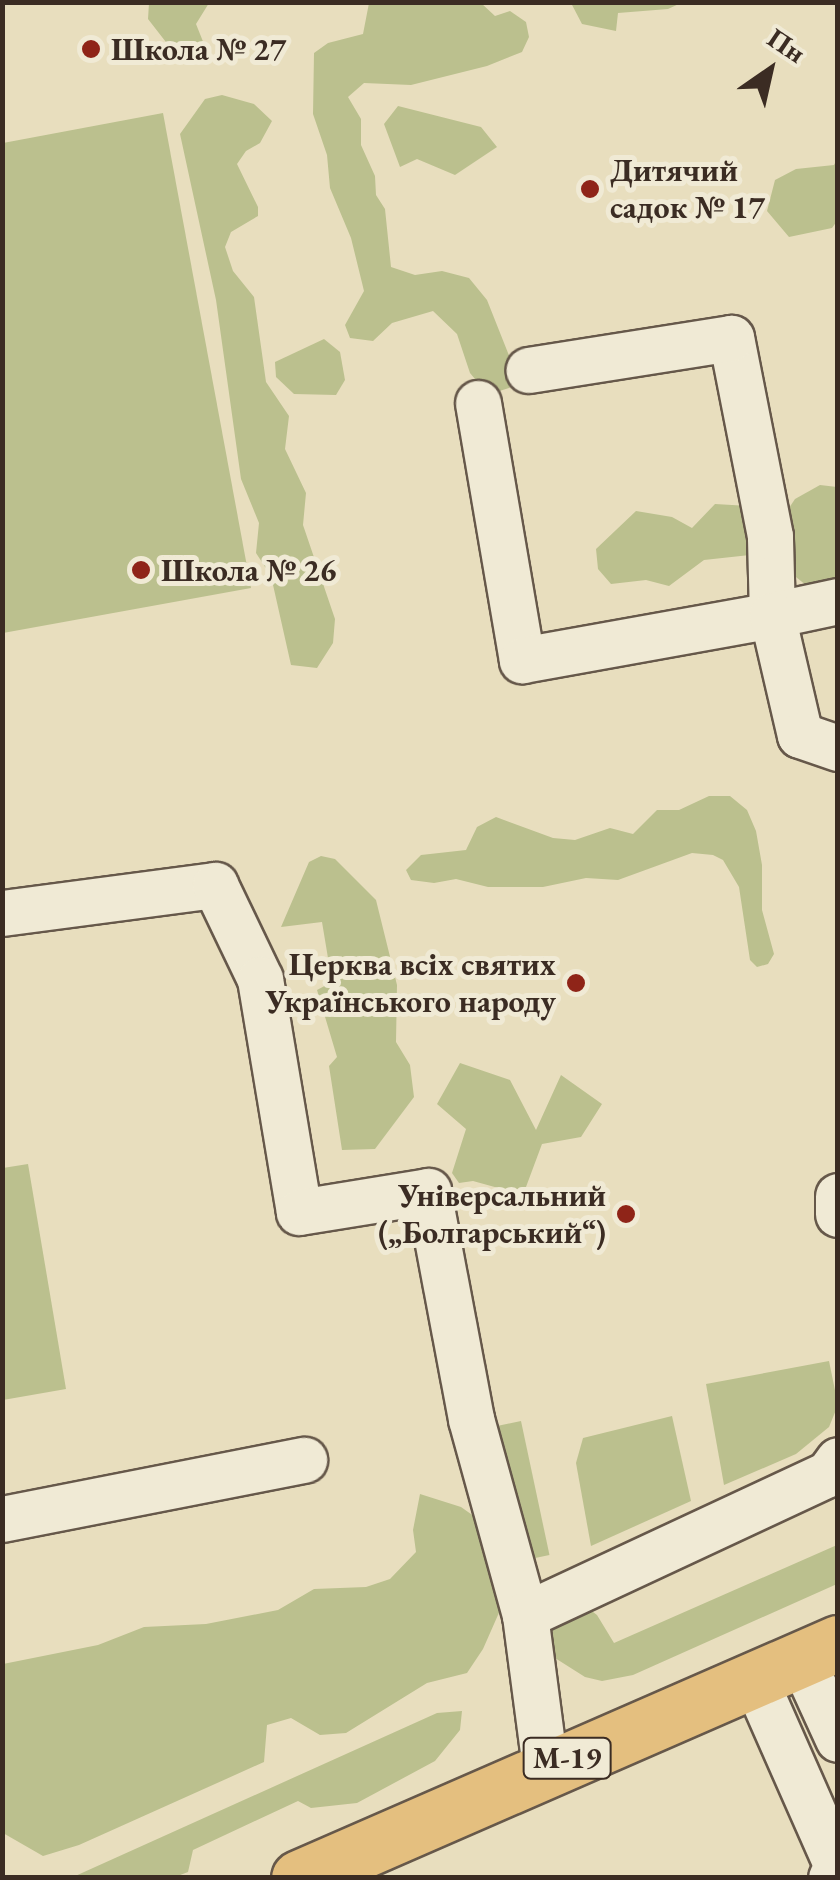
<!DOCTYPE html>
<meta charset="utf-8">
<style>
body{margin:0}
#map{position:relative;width:840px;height:1880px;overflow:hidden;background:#e8debe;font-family:"EB Garamond",serif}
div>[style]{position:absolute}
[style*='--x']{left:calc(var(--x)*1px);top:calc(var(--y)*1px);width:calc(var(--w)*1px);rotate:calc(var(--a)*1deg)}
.green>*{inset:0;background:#bbc08e;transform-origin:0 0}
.roads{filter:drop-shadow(2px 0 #66584a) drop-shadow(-2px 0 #66584a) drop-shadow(0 2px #66584a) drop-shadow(0 -2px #66584a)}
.minor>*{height:45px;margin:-22.5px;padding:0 22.5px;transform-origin:22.5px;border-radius:22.5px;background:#f0ead5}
.highway>*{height:55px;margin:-27.5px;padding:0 27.5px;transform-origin:27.5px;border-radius:27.5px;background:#e4bf7f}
.dots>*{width:28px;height:28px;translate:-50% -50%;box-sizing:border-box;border:5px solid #f0ead5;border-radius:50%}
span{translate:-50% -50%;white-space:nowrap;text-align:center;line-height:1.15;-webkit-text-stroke:10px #f0ead5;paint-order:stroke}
.shield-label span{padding:2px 8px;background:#f0ead5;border:2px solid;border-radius:8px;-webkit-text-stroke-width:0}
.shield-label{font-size:30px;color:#3b2c23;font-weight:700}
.poi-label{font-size:32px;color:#3b2c23;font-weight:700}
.left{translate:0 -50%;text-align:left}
.right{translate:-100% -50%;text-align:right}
.frame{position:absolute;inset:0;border:5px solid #3b2c23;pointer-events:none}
.north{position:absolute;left:720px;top:20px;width:100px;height:100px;-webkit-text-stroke:8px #f0ead5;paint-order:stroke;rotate:34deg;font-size:28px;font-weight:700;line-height:40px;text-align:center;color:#3b2c23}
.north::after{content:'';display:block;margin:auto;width:35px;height:45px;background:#3b2c23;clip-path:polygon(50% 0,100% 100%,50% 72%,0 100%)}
</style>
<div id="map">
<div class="green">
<div style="clip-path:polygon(149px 3px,209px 3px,196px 24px,210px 59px,204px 64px,169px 46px,148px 19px)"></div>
<div style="clip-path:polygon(369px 3px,481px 3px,495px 16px,510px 11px,526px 22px,529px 37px,522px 52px,487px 66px,411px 85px,364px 83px,348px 97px,361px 119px,361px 145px,375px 176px,376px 195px,385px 209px,391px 267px,415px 275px,442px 271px,469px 278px,487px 300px,512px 363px,514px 381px,509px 388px,493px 393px,480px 385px,470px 373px,457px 334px,433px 311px,392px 323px,373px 341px,350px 338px,345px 325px,364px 291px,351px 238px,330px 188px,327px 155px,313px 114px,314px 53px,328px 43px,363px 34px)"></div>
<div style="clip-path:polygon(571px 3px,570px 3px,681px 3px,668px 9px,618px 13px,616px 31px,582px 24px)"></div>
<div style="clip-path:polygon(222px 95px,254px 104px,272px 121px,260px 143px,246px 151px,237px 164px,258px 207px,258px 216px,231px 232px,225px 247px,233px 271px,254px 297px,266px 382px,289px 416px,285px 449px,306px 493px,303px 525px,335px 619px,333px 643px,317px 668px,291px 665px,271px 576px,256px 553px,259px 523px,241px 479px,216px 300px,180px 134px,205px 99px)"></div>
<div style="clip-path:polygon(398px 106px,481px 127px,497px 147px,455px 175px,417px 159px,400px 167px,384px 124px)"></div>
<div style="clip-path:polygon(163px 113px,251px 588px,3px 633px,3px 143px)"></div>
<div style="clip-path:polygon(837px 159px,837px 221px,832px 228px,789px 237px,767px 211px,775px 180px,796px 169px,834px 165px)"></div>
<div style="clip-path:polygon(324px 339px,340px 352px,345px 380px,336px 395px,294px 394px,276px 377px,275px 362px)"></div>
<div style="clip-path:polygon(820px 485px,837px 487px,837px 598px,826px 601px,772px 558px,785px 514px,795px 499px)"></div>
<div style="clip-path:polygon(715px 504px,749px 506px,759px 554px,704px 560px,669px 586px,646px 580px,611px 584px,598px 569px,596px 549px,636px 511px,672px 517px,692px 528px)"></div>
<div style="clip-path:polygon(709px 796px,730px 796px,747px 810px,756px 831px,762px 865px,762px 910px,774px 954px,768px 964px,757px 967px,750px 960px,739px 887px,723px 860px,713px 855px,692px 853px,618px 880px,586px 878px,543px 887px,488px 887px,456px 879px,434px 883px,411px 880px,406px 870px,421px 855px,466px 850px,477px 827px,496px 817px,553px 838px,575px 840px,610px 828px,633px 834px,657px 810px,679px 810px)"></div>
<div style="clip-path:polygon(321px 856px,335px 859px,376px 900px,397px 985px,396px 1042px,410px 1065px,414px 1097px,375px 1149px,342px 1150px,329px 1066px,337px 1057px,317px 990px,332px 982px,322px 922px,281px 927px,309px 862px)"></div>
<div style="clip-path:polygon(460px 1063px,510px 1080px,536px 1130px,561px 1075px,602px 1104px,581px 1137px,542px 1144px,523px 1195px,473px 1181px,459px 1183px,452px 1173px,466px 1129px,437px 1104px)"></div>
<div style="clip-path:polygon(28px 1164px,66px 1389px,3px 1400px,3px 1168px)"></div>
<div style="clip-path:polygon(829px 1361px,838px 1405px,829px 1427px,796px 1454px,724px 1485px,706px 1384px)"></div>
<div style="clip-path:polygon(672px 1416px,691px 1501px,591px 1546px,576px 1463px,583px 1438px)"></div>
<div style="left:521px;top:1421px;width:137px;height:28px;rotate:78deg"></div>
<div style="clip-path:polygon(420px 1494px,461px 1507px,485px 1524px,509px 1590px,483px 1649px,467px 1673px,427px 1683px,346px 1733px,320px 1735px,291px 1718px,267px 1725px,264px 1762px,79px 1845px,43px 1856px,3px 1833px,3px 1664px,98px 1645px,144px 1627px,206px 1624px,278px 1610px,314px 1589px,366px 1587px,390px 1579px,416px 1552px,413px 1530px)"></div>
<div style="clip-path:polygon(837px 1545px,837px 1584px,633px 1675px,602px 1681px,585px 1677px,555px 1658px,547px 1643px,551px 1624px,585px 1606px,597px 1615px,614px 1643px)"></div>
<div style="clip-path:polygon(462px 1711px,460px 1730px,435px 1761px,357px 1803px,311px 1808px,298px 1801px,193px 1850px,188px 1872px,175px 1877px,73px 1877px,437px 1713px)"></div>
</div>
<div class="roads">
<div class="minor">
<div style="--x:478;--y:403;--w:261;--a:80.3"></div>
<div style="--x:522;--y:660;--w:254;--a:-10.2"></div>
<div style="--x:772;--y:615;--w:79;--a:-91.5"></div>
<div style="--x:770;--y:536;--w:202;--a:-101.1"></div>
<div style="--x:731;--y:338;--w:205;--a:171"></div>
<div style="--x:838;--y:601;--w:67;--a:168"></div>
<div style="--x:772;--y:615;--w:123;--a:76.9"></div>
<div style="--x:800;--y:735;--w:40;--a:18.9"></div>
<div style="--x:2;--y:913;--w:215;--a:-7.5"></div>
<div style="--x:215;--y:885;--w:104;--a:64.4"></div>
<div style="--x:260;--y:979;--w:236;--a:80.5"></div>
<div style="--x:299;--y:1212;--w:131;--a:-9.2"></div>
<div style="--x:428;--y:1191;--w:232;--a:79.3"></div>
<div style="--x:471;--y:1419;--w:203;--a:74.6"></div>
<div style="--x:525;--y:1615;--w:153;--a:82.5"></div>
<div style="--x:838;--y:1196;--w:18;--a:90"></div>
<div style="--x:2;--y:1519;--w:308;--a:-11.1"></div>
<div style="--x:525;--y:1615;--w:334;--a:-25"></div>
<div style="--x:828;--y:1474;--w:17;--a:-54"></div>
<div style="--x:801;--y:1658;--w:89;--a:65.4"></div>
<div style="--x:754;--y:1678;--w:206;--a:66.2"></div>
<div style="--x:837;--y:1866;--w:13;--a:117"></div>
</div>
<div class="highway">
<div style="--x:299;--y:1878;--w:588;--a:-23.56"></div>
</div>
</div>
<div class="dots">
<div style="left:91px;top:49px;background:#8f2418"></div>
<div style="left:590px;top:189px;background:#8f2418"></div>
<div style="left:141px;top:570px;background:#8f2418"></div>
<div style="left:576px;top:983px;background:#8f2418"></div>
<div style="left:626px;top:1214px;background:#8f2418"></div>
</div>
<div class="shield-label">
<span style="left:567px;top:1758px">М-19</span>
</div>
<div class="poi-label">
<span class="left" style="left:111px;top:49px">Школа № 27</span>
<span class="left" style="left:610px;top:189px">Дитячий<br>садок № 17</span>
<span class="left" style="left:161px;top:570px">Школа № 26</span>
<span class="right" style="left:556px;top:983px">Церква всіх святих<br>Українського народу</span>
<span class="right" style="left:606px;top:1214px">Універсальний<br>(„Болгарський“)</span>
</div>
<div class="frame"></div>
<div class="north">Пн</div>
</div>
